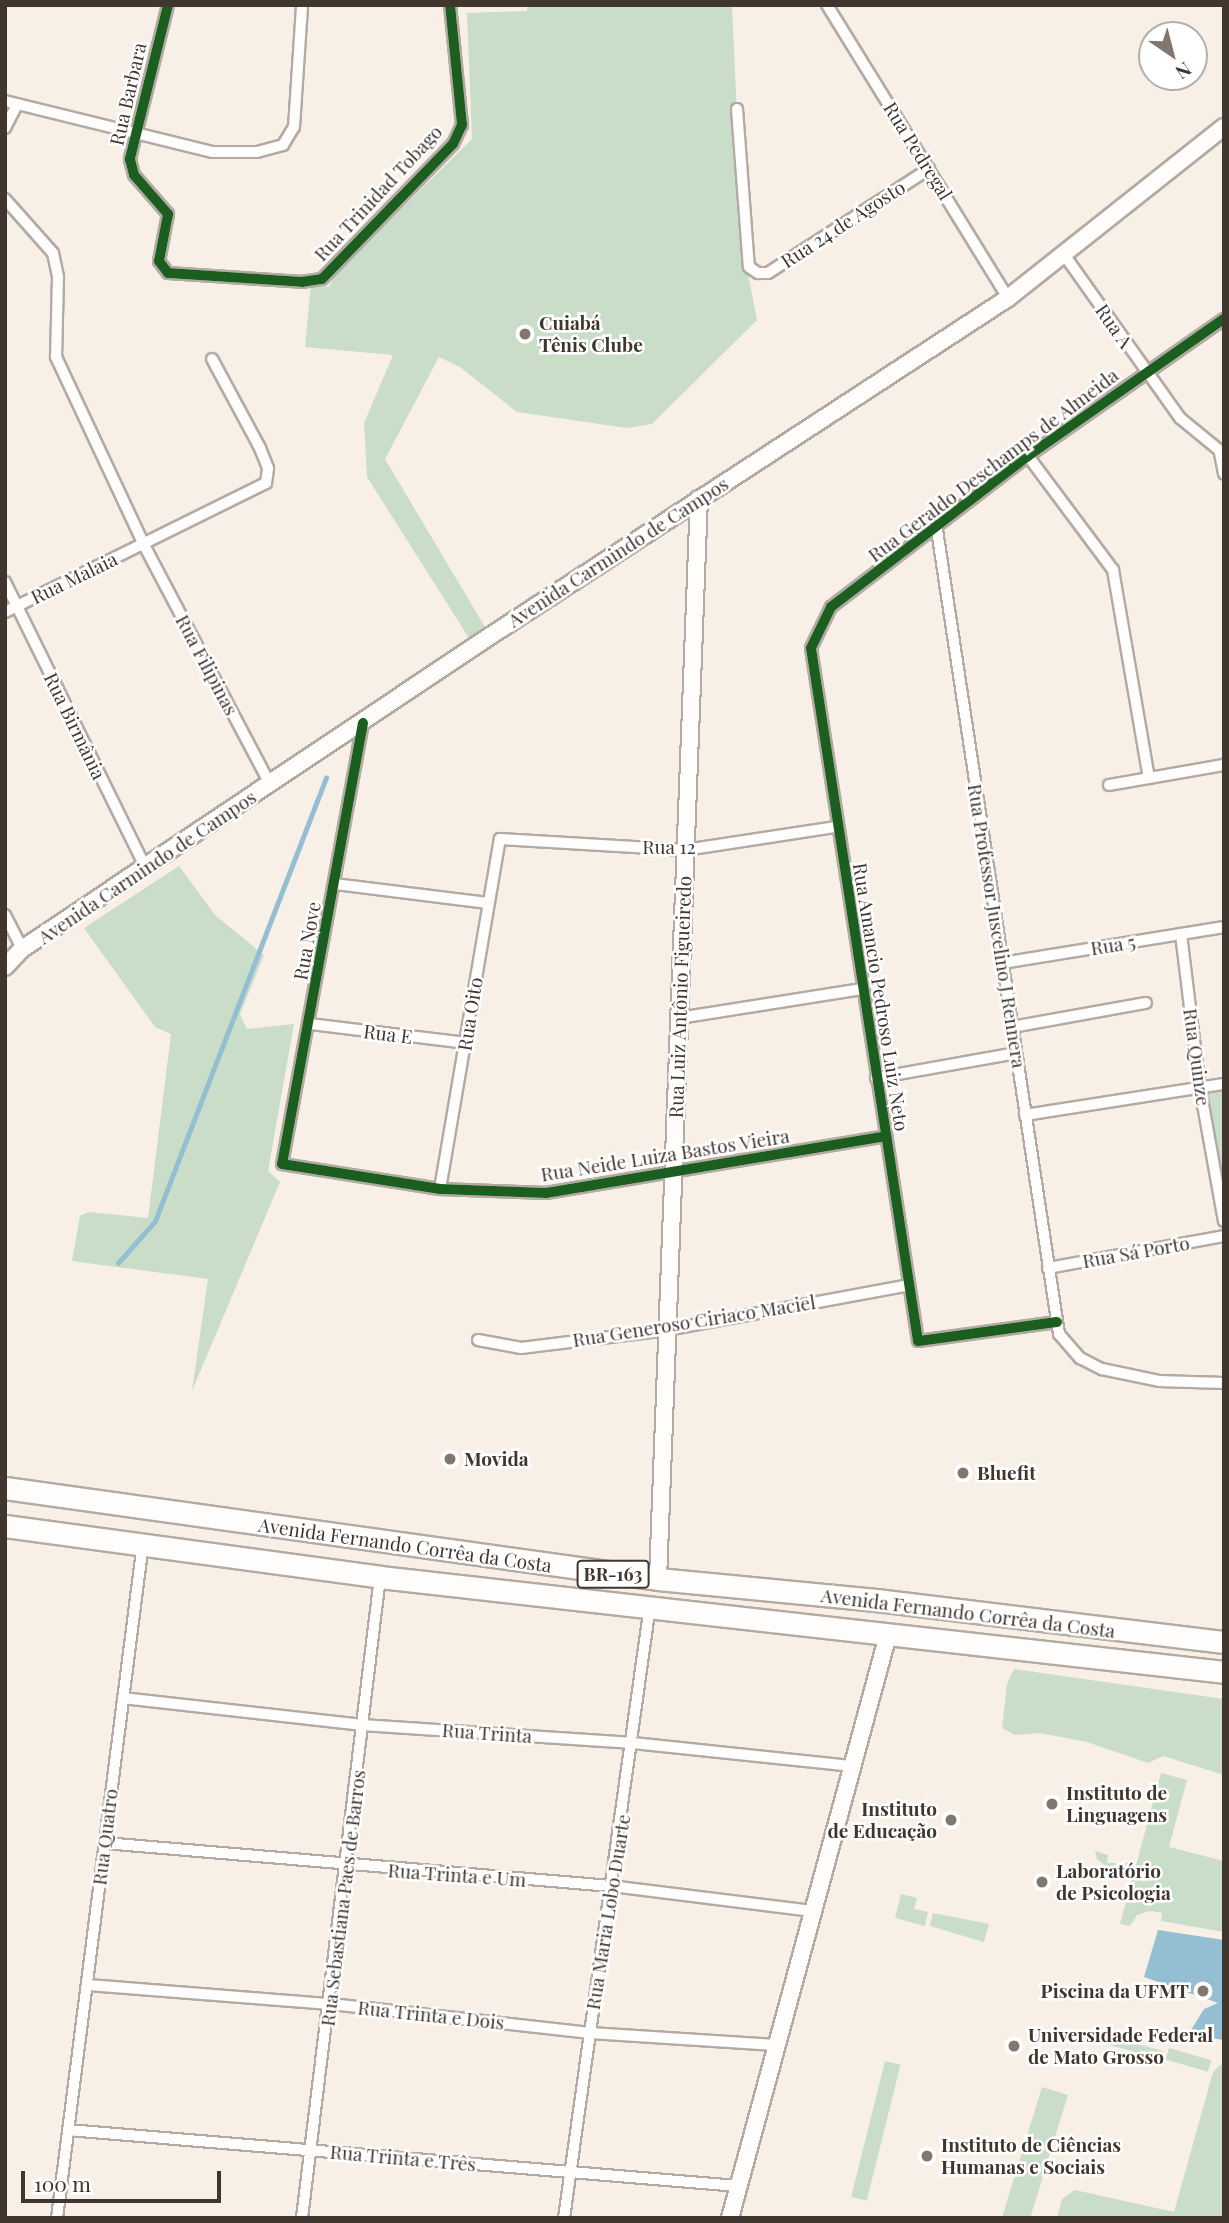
<!DOCTYPE html>
<meta charset="utf-8">
<style>
body{margin:0}
#map{position:relative;width:1229px;height:2223px;overflow:hidden;background:#f8efe7;font-family:"Playfair Display",serif}
div>[style]{position:absolute}
[style*='--x']{left:calc(var(--x)*1px);top:calc(var(--y)*1px);width:calc(var(--w)*1px);rotate:calc(var(--a)*1deg)}
.green>*{inset:0;background:#c9ddc9;transform-origin:0 0}
.water>*{inset:0;background:#94bfd3}
.stream>*{height:4.5px;margin:-2.25px;padding:0 2.25px;transform-origin:2.25px;border-radius:2.25px;background:#94bfd3}
.roads{filter:drop-shadow(2px 0 #b3aaa3) drop-shadow(-2px 0 #b3aaa3) drop-shadow(0 2px #b3aaa3) drop-shadow(0 -2px #b3aaa3)}
.street>*{height:10px;margin:-5px;padding:0 5px;transform-origin:5px;border-radius:5px;background:#fefdfb}
.secondary>*{height:16px;margin:-8px;padding:0 8px;transform-origin:8px;border-radius:8px;background:#fefdfb}
.highway>*{height:21px;margin:-10.5px;padding:0 10.5px;transform-origin:10.5px;border-radius:10.5px;background:#fefdfb}
.cycleway>*{height:10px;margin:-5px;padding:0 5px;transform-origin:5px;border-radius:5px;background:#1b5e20}
.dots>*{width:19px;height:19px;translate:-50% -50%;box-sizing:border-box;border:4px solid #fff;border-radius:50%}
span{translate:-50% -50%;white-space:nowrap;text-align:center;line-height:1.15;-webkit-text-stroke:5px #fff;paint-order:stroke}
.shield-label span{padding:2px 5px;background:#fff;border:2px solid;border-radius:5px;-webkit-text-stroke-width:0}
.shield-label{font-size:18px;color:#41362e;font-weight:700}
.street-label{font-size:19px;color:#41362e}
.poi-label{font-size:19px;color:#41362e;font-weight:700}
.left{translate:0 -50%;text-align:left}
.right{translate:-100% -50%;text-align:right}
.frame{position:absolute;inset:0;border:7px solid #41362e;pointer-events:none}
.north{position:absolute;left:1138px;top:21px;width:70px;height:70px;box-sizing:border-box;background:#fff;border:2px solid #b3afab;border-radius:50%;rotate:145deg;font-size:19px;font-weight:700;line-height:28px;text-align:center;color:#41362e}
.north::after{content:'';display:block;margin:auto;width:24px;height:32px;background:#81776f;clip-path:polygon(50% 0,100% 100%,50% 72%,0 100%)}
.scale{position:absolute;left:21px;top:2171px;width:200px;height:32px;box-sizing:border-box;border:4px solid #41362e;border-top:0;padding-left:9px;font-size:21px;line-height:24px;white-space:nowrap;color:#41362e;-webkit-text-stroke:5px #fff;paint-order:stroke}
</style>
<div id="map">
<div class="green">
<div style="clip-path:polygon(527px 5px,732px 5px,743px 249px,757px 320px,652px 424px,627px 428px,517px 412px,460px 367px,439px 357px,385px 459px,485px 627px,469px 638px,367px 477px,364px 423px,393px 355px,305px 347px,311px 284px,329px 287px,336px 273px,472px 139px,467px 13px,527px 11px)"></div>
<div style="clip-path:polygon(179px 866px,216px 916px,264px 955px,240px 1014px,247px 1029px,294px 1024px,268px 1171px,280px 1182px,192px 1391px,208px 1279px,72px 1261px,80px 1216px,89px 1212px,148px 1218px,171px 1034px,155px 1027px,84px 928px)"></div>
<div style="clip-path:polygon(1224px 1088px,1224px 1187px,1207px 1091px)"></div>
<div style="clip-path:polygon(1014px 1669px,1224px 1699px,1224px 1775px,1163px 1756px,1148px 1763px,1087px 1742px,1040px 1733px,1015px 1735px,1002px 1728px,1007px 1684px)"></div>
<div style="clip-path:polygon(1161px 1773px,1187px 1780px,1169px 1847px,1224px 1861px,1224px 1932px,1161px 1921px,1162px 1913px,1150px 1911px,1137px 1915px,1130px 1926px,1120px 1924px)"></div>
<div style="clip-path:polygon(1095px 1851px,1108px 1855px,1107px 1863px,1135px 1863px,1131px 1879px,1118px 1876px,1097px 1859px)"></div>
<div style="clip-path:polygon(901px 1894px,917px 1898px,914px 1909px,928px 1912px,925px 1926px,895px 1918px)"></div>
<div style="clip-path:polygon(933px 1913px,989px 1924px,984px 1942px,930px 1926px)"></div>
<div style="left:1107px;top:2036px;width:58px;height:8px;rotate:15deg"></div>
<div style="left:1169px;top:2048px;width:44px;height:12px;rotate:16deg"></div>
<div style="left:885px;top:2061px;width:16px;height:140px;rotate:14deg"></div>
<div style="clip-path:polygon(1224px 2061px,1224px 2218px,1057px 2218px,1062px 2199px,1075px 2190px,1174px 2212px,1213px 2072px)"></div>
<div style="left:1042px;top:2087px;width:27px;height:136px;rotate:17deg"></div>
</div>
<div class="water">
<div style="clip-path:polygon(1158px 1930px,1224px 1940px,1223px 2040px,1194px 2035px,1191px 2030px,1204px 2009px,1218px 2003px,1144px 1977px)"></div>
</div>
<div class="stream">
<div style="--x:118;--y:1263;--w:56;--a:-48.6"></div>
<div style="--x:155;--y:1221;--w:475;--a:-68.9"></div>
</div>
<div class="roads">
<div class="street">
<div style="--x:168;--y:5;--w:159;--a:103.9"></div>
<div style="--x:130;--y:159;--w:16;--a:76"></div>
<div style="--x:134;--y:175;--w:52;--a:48.9"></div>
<div style="--x:168;--y:214;--w:48;--a:100.8"></div>
<div style="--x:159;--y:261;--w:15;--a:53"></div>
<div style="--x:168;--y:273;--w:134;--a:3.8"></div>
<div style="--x:302;--y:282;--w:20;--a:-9"></div>
<div style="--x:322;--y:279;--w:188;--a:-45.9"></div>
<div style="--x:453;--y:144;--w:21;--a:-65"></div>
<div style="--x:462;--y:125;--w:121;--a:-95.7"></div>
<div style="--x:827;--y:5;--w:344;--a:58.3"></div>
<div style="--x:5;--y:101;--w:213;--a:13.8"></div>
<div style="--x:212;--y:152;--w:45;--a:0"></div>
<div style="--x:257;--y:152;--w:27;--a:-15"></div>
<div style="--x:283;--y:145;--w:21;--a:-59"></div>
<div style="--x:294;--y:127;--w:122;--a:-86.2"></div>
<div style="--x:737;--y:109;--w:158;--a:85.7"></div>
<div style="--x:749;--y:267;--w:11;--a:34"></div>
<div style="--x:758;--y:273;--w:10;--a:0"></div>
<div style="--x:768;--y:273;--w:192;--a:-32.9"></div>
<div style="--x:5;--y:128;--w:27;--a:-63"></div>
<div style="--x:5;--y:199;--w:72;--a:48.4"></div>
<div style="--x:53;--y:253;--w:25;--a:78"></div>
<div style="--x:58;--y:277;--w:80;--a:91.4"></div>
<div style="--x:56;--y:357;--w:208;--a:64.9"></div>
<div style="--x:144;--y:545;--w:270;--a:62.2"></div>
<div style="--x:1065;--y:256;--w:199;--a:54.6"></div>
<div style="--x:1180;--y:418;--w:57;--a:39.3"></div>
<div style="--x:1220;--y:453;--w:21;--a:79"></div>
<div style="--x:1028;--y:456;--w:142;--a:53.3"></div>
<div style="--x:1113;--y:570;--w:211;--a:80.2"></div>
<div style="--x:937;--y:530;--w:813;--a:81.37"></div>
<div style="--x:1059;--y:1334;--w:32;--a:49"></div>
<div style="--x:1080;--y:1358;--w:25;--a:27"></div>
<div style="--x:1102;--y:1369;--w:58;--a:11.9"></div>
<div style="--x:1159;--y:1381;--w:65;--a:1.8"></div>
<div style="--x:5;--y:582;--w:320;--a:63.8"></div>
<div style="--x:5;--y:612;--w:291;--a:-26.3"></div>
<div style="--x:266;--y:483;--w:15;--a:-82"></div>
<div style="--x:268;--y:468;--w:22;--a:-112"></div>
<div style="--x:260;--y:448;--w:101;--a:-118.3"></div>
<div style="--x:363;--y:723;--w:448;--a:100.4"></div>
<div style="--x:282;--y:1164;--w:160;--a:9"></div>
<div style="--x:440;--y:1189;--w:106;--a:2.2"></div>
<div style="--x:546;--y:1193;--w:345;--a:-9.5"></div>
<div style="--x:1109;--y:785;--w:117;--a:-9.9"></div>
<div style="--x:335;--y:884;--w:153;--a:7.1"></div>
<div style="--x:5;--y:915;--w:38;--a:63"></div>
<div style="--x:1181;--y:934;--w:155;--a:83"></div>
<div style="--x:1200;--y:1088;--w:135;--a:79.8"></div>
<div style="--x:1002;--y:963;--w:225;--a:-9.2"></div>
<div style="--x:679;--y:1018;--w:185;--a:-9"></div>
<div style="--x:310;--y:1024;--w:157;--a:6.9"></div>
<div style="--x:1012;--y:1027;--w:136;--a:-10.2"></div>
<div style="--x:876;--y:1078;--w:142;--a:-10.1"></div>
<div style="--x:1025;--y:1115;--w:201;--a:-8.9"></div>
<div style="--x:440;--y:1189;--w:355;--a:-80.3"></div>
<div style="--x:500;--y:839;--w:185;--a:3.4"></div>
<div style="--x:685;--y:850;--w:153;--a:-8.7"></div>
<div style="--x:1048;--y:1268;--w:179;--a:-10.3"></div>
<div style="--x:1057;--y:1322;--w:140;--a:172.2"></div>
<div style="--x:918;--y:1341;--w:701;--a:-98.78"></div>
<div style="--x:811;--y:648;--w:46;--a:-64"></div>
<div style="--x:831;--y:607;--w:248;--a:-37.5"></div>
<div style="--x:1028;--y:456;--w:239;--a:-35"></div>
<div style="--x:478;--y:1340;--w:44;--a:10.5"></div>
<div style="--x:521;--y:1348;--w:147;--a:-7"></div>
<div style="--x:667;--y:1330;--w:246;--a:-10.5"></div>
<div style="--x:123;--y:1698;--w:241;--a:6.4"></div>
<div style="--x:362;--y:1725;--w:272;--a:3.8"></div>
<div style="--x:633;--y:1743;--w:219;--a:6"></div>
<div style="--x:104;--y:1843;--w:509;--a:4.85"></div>
<div style="--x:611;--y:1886;--w:202;--a:7.1"></div>
<div style="--x:87;--y:1985;--w:245;--a:4.5"></div>
<div style="--x:331;--y:2004;--w:261;--a:6.4"></div>
<div style="--x:590;--y:2033;--w:186;--a:3.7"></div>
<div style="--x:68;--y:2130;--w:672;--a:4.78"></div>
<div style="--x:57;--y:2218;--w:680;--a:-82.74"></div>
<div style="--x:302;--y:2218;--w:646;--a:-83.06"></div>
<div style="--x:564;--y:2218;--w:619;--a:-82.01"></div>
</div>
<div class="secondary">
<div style="--x:5;--y:967;--w:25;--a:-47"></div>
<div style="--x:22;--y:949;--w:556;--a:-33.78"></div>
<div style="--x:484;--y:640;--w:626;--a:-33.13"></div>
<div style="--x:1008;--y:298;--w:275;--a:-38.4"></div>
<div style="--x:658;--y:1579;--w:1081;--a:-87.83"></div>
<div style="--x:730;--y:2218;--w:604;--a:-74.84"></div>
</div>
<div class="highway">
<div style="--x:5;--y:1488;--w:659;--a:7.93"></div>
<div style="--x:658;--y:1579;--w:219;--a:5.5"></div>
<div style="--x:876;--y:1600;--w:351;--a:6.9"></div>
<div style="--x:5;--y:1526;--w:378;--a:7.7"></div>
<div style="--x:380;--y:1577;--w:849;--a:6.42"></div>
</div>
</div>
<div class="cycleway">
<div style="--x:168;--y:5;--w:159;--a:103.9"></div>
<div style="--x:130;--y:159;--w:16;--a:76"></div>
<div style="--x:134;--y:175;--w:52;--a:48.9"></div>
<div style="--x:168;--y:214;--w:48;--a:100.8"></div>
<div style="--x:159;--y:261;--w:15;--a:53"></div>
<div style="--x:168;--y:273;--w:134;--a:3.8"></div>
<div style="--x:302;--y:282;--w:20;--a:-9"></div>
<div style="--x:322;--y:279;--w:188;--a:-45.9"></div>
<div style="--x:453;--y:144;--w:21;--a:-65"></div>
<div style="--x:462;--y:125;--w:121;--a:-95.7"></div>
<div style="--x:363;--y:723;--w:448;--a:100.4"></div>
<div style="--x:282;--y:1164;--w:160;--a:9"></div>
<div style="--x:440;--y:1189;--w:106;--a:2.2"></div>
<div style="--x:546;--y:1193;--w:345;--a:-9.5"></div>
<div style="--x:1057;--y:1322;--w:140;--a:172.2"></div>
<div style="--x:918;--y:1341;--w:701;--a:-98.78"></div>
<div style="--x:811;--y:648;--w:46;--a:-64"></div>
<div style="--x:831;--y:607;--w:248;--a:-37.5"></div>
<div style="--x:1028;--y:456;--w:239;--a:-35"></div>
</div>
<div class="dots">
<div style="left:525px;top:334px;background:#81776f"></div>
<div style="left:450px;top:1459px;background:#81776f"></div>
<div style="left:963px;top:1473px;background:#81776f"></div>
<div style="left:1052px;top:1804px;background:#81776f"></div>
<div style="left:951px;top:1820px;background:#81776f"></div>
<div style="left:1042px;top:1882px;background:#81776f"></div>
<div style="left:1203px;top:1991px;background:#81776f"></div>
<div style="left:1014px;top:2046px;background:#81776f"></div>
<div style="left:927px;top:2156px;background:#81776f"></div>
</div>
<div class="shield-label">
<span style="left:613px;top:1574px">BR-163</span>
</div>
<div class="street-label">
<span style="left:128px;top:94px;rotate:-77deg">Rua Barbara</span>
<span style="left:918px;top:151px;rotate:58deg">Rua Pedregal</span>
<span style="left:378px;top:193px;rotate:-47deg">Rua Trinidad Tobago</span>
<span style="left:843px;top:224px;rotate:-33deg">Rua 24 de Agosto</span>
<span style="left:1114px;top:326px;rotate:55deg">Rua A</span>
<span style="left:993px;top:465px;rotate:-37deg">Rua Geraldo Deschamps de Almeida</span>
<span style="left:618px;top:552px;rotate:-33deg">Avenida Carmindo de Campos</span>
<span style="left:74px;top:578px;rotate:-26deg">Rua Malaia</span>
<span style="left:207px;top:665px;rotate:62deg">Rua Filipinas</span>
<span style="left:75px;top:726px;rotate:64deg">Rua Birmânia</span>
<span style="left:669px;top:847px">Rua 12</span>
<span style="left:147px;top:867px;rotate:-34deg">Avenida Carmindo de Campos</span>
<span style="left:997px;top:926px;rotate:81deg">Rua Professor Juscelino J Rennera</span>
<span style="left:307px;top:941px;rotate:-80deg">Rua Nove</span>
<span style="left:1113px;top:945px;rotate:-9deg">Rua 5</span>
<span style="left:680px;top:997px;rotate:-88deg">Rua Luiz Antônio Figueiredo</span>
<span style="left:881px;top:997px;rotate:81deg">Rua Amancio Pedroso Luiz Neto</span>
<span style="left:470px;top:1014px;rotate:-81deg">Rua Oito</span>
<span style="left:388px;top:1034px;rotate:7deg">Rua E</span>
<span style="left:1197px;top:1057px;rotate:82deg">Rua Quinze</span>
<span style="left:665px;top:1155px;rotate:-9deg">Rua Neide Luiza Bastos Vieira</span>
<span style="left:1136px;top:1252px;rotate:-10deg">Rua Sá Porto</span>
<span style="left:694px;top:1321px;rotate:-9deg">Rua Generoso Ciriaco Maciel</span>
<span style="left:405px;top:1545px;rotate:8deg">Avenida Fernando Corrêa da Costa</span>
<span style="left:968px;top:1613px;rotate:7deg">Avenida Fernando Corrêa da Costa</span>
<span style="left:487px;top:1733px;rotate:4deg">Rua Trinta</span>
<span style="left:105px;top:1837px;rotate:-83deg">Rua Quatro</span>
<span style="left:457px;top:1875px;rotate:4deg">Rua Trinta e Um</span>
<span style="left:343px;top:1898px;rotate:-83deg">Rua Sebastiana Paes de Barros</span>
<span style="left:608px;top:1912px;rotate:-81deg">Rua Maria Lobo Duarte</span>
<span style="left:431px;top:2015px;rotate:6deg">Rua Trinta e Dois</span>
<span style="left:403px;top:2158px;rotate:5deg">Rua Trinta e Três</span>
</div>
<div class="poi-label">
<span class="left" style="left:539px;top:334px">Cuiabá<br>Tênis Clube</span>
<span class="left" style="left:464px;top:1459px">Movida</span>
<span class="left" style="left:977px;top:1473px">Bluefit</span>
<span class="left" style="left:1066px;top:1804px">Instituto de<br>Linguagens</span>
<span class="right" style="left:937px;top:1820px">Instituto<br>de Educação</span>
<span class="left" style="left:1056px;top:1882px">Laboratório<br>de Psicologia</span>
<span class="right" style="left:1189px;top:1991px">Piscina da UFMT</span>
<span class="left" style="left:1028px;top:2046px">Universidade Federal<br>de Mato Grosso</span>
<span class="left" style="left:941px;top:2156px">Instituto de Ciências<br>Humanas e Sociais</span>
</div>
<div class="frame"></div>
<div class="north">N</div>
<div class="scale">100 m</div>
</div>
